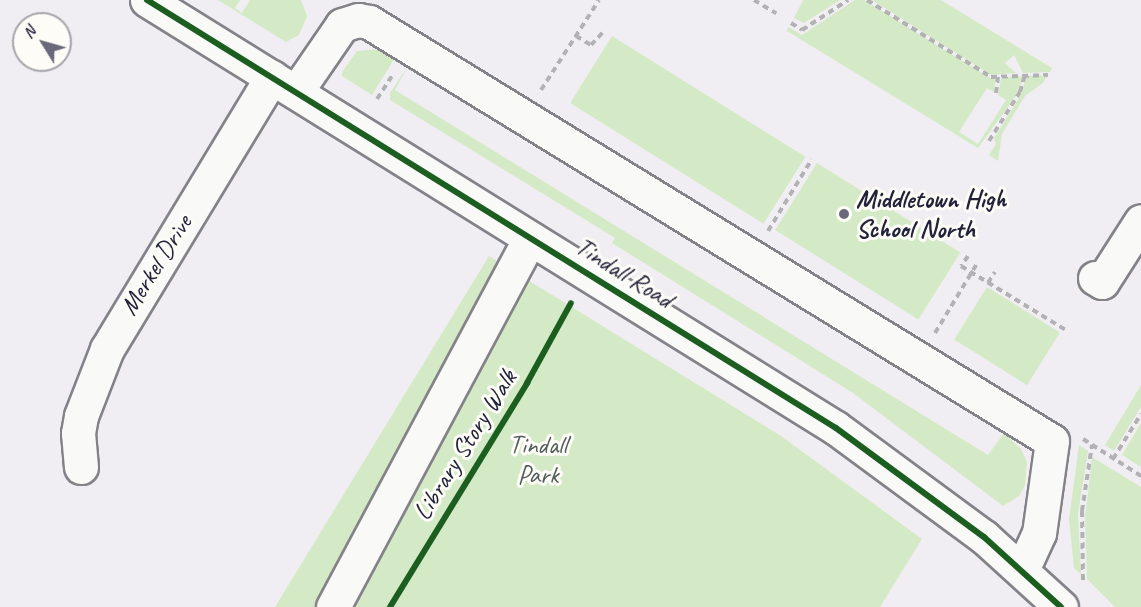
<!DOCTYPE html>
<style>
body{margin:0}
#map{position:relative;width:1141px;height:607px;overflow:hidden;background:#f0eef2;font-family:Caveat,sans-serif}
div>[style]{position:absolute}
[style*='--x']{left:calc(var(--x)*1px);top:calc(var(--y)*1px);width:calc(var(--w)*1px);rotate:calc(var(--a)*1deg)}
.green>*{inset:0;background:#d4eac6;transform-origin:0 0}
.path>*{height:4px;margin-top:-2px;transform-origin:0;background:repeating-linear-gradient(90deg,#b2b2b5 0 6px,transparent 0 10.5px)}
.roads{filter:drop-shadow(2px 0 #838289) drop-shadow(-2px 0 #838289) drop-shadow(0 2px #838289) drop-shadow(0 -2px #838289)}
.minor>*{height:33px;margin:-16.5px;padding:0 16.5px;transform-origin:16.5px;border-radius:16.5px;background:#f9f9f8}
.cycleway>*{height:6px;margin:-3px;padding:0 3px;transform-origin:3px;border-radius:3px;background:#1b5e20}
.dots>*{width:16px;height:16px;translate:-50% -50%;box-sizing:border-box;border:3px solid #fdfcf7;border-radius:50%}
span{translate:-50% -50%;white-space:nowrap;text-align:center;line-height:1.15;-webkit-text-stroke:6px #fdfcf7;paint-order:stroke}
.poi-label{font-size:26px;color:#22223b;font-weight:700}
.left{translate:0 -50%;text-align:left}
.street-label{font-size:26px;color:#22223b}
.park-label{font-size:26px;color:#505d5a}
.north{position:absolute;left:12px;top:12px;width:60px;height:60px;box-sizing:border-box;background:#fdfcf7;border:2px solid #a5a5ac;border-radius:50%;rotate:307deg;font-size:16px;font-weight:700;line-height:24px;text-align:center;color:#22223b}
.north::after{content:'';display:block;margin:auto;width:21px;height:27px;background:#6a697b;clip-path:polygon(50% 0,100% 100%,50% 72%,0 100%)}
</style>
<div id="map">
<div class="green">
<div style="clip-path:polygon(218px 0,240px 0,235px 8px,242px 13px,250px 0,301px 0,307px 16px,299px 35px,286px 42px)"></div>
<div style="clip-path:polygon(803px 0,840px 0,804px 23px,794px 18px)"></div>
<div style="clip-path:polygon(855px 0,864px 0,990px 78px,996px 78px,994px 92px,987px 88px,959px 132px,978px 144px,1006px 100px,998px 95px,1001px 78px,1023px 76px,1019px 92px,978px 148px,787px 31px,788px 27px,802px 35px)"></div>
<div style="clip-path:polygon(872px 0,941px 0,1052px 68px,1050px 72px,1023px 73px,1014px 55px,1005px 63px,1016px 73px,991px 75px)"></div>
<div style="left:612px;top:36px;width:228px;height:79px;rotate:32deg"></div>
<div style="clip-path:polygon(379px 49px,395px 58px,372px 95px,342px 76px,342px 72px,357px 51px)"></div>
<div style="clip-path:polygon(408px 66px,395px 90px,988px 455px,1004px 433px,1021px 449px,1027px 462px,1025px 485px,1019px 496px,1003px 506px,853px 393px,612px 243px,615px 238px,390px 100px,390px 93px)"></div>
<div style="clip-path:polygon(1041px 75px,1046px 78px,1043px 83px,1025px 96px,1002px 134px,998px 161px,989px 155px,996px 144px,994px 138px,1022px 93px,1026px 76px)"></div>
<div style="left:817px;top:163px;width:169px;height:79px;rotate:32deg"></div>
<div style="clip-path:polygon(489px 256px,781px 436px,922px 539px,880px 607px,275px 607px)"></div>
<div style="left:987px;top:287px;width:86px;height:62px;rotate:32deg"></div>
<div style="clip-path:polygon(1141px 385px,1141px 407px,1114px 451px,1105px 445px)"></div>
<div style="clip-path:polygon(1141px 423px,1141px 467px,1122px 455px)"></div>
<div style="clip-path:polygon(1079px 445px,1088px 451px,1078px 514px,1081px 574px,1074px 568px,1069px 519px)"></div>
<div style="clip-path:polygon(1092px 457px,1141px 487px,1141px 607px,1115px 607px,1087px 579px,1085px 518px)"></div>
</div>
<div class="path">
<div style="--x:754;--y:0;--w:26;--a:31"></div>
<div style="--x:867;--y:0;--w:146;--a:31.8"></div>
<div style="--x:991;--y:77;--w:57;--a:-2"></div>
<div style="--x:791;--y:23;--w:13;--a:32"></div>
<div style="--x:802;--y:30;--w:55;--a:-33.1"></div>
<div style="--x:576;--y:36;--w:17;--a:31"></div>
<div style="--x:591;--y:45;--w:19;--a:-47"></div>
<div style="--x:541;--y:90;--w:107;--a:-57.2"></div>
<div style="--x:996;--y:93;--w:17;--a:-83"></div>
<div style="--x:377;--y:99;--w:30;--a:-57"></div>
<div style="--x:989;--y:141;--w:58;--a:-57.7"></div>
<div style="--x:1020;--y:92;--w:19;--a:-74"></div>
<div style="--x:768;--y:231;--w:84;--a:-58.6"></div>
<div style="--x:968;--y:256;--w:12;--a:125"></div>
<div style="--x:961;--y:266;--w:123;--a:31.4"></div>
<div style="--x:988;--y:283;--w:13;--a:-58"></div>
<div style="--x:935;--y:333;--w:83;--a:-58.8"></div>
<div style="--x:1083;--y:439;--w:69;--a:32.5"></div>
<div style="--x:1113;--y:459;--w:53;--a:-58.1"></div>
<div style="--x:1083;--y:580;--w:69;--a:-90.8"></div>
<div style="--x:1082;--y:511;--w:67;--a:-81.4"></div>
</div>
<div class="roads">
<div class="minor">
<div style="--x:147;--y:0;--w:811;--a:31.85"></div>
<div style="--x:836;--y:428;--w:184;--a:36.4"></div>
<div style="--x:984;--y:537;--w:104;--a:42.3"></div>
<div style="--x:296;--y:92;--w:81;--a:-55.5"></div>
<div style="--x:342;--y:25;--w:17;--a:-17"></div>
<div style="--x:358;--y:20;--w:11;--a:10"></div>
<div style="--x:369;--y:22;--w:801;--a:31.53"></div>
<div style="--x:1052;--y:441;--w:93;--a:98"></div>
<div style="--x:1039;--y:533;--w:41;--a:114.7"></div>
<div style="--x:1095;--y:278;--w:8;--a:30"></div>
<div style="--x:1102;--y:282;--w:72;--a:-57.4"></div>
<div style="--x:81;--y:467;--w:34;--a:-95"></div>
<div style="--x:78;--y:433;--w:17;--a:-80"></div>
<div style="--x:81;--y:416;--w:72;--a:-68.8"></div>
<div style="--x:107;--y:349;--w:318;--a:-58.8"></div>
<div style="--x:333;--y:607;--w:418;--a:-61.9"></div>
</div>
</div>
<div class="cycleway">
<div style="--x:147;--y:0;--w:811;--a:31.85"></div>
<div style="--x:836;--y:428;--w:184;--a:36.4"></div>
<div style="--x:984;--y:537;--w:104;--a:42.3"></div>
<div style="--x:390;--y:607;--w:263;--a:-58.5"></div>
<div style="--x:527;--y:383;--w:91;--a:-61.2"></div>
</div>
<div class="dots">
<div style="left:844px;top:214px;background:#6a697b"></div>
</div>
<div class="poi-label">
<span class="left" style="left:856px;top:214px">Middletown High<br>School North</span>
</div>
<div class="street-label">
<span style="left:156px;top:265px;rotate:-58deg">Merkel Drive</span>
<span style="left:624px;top:273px;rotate:32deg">Tindall Road</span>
<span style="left:465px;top:445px;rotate:-58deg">Library Story Walk</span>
</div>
<div class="park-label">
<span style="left:538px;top:460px">Tindall<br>Park</span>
</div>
<div class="north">N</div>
</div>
